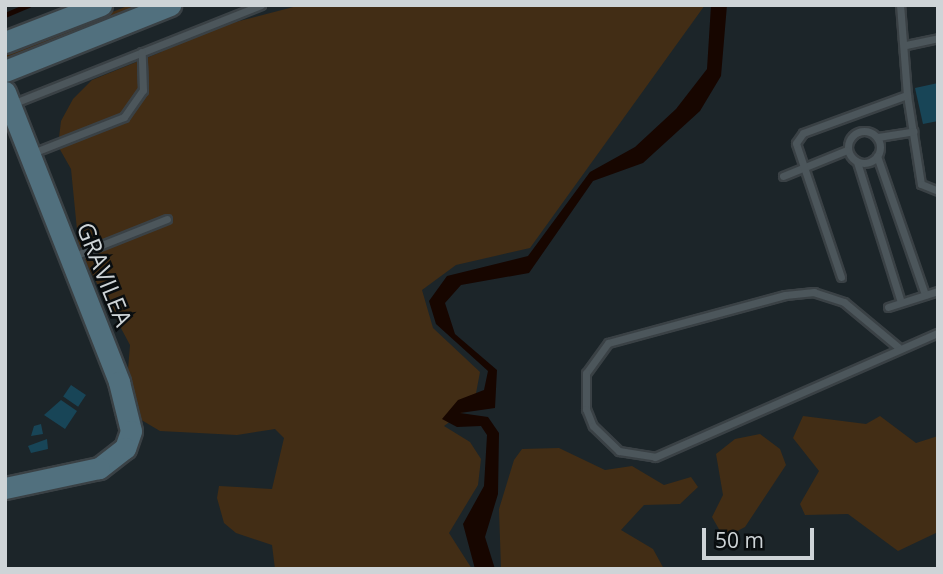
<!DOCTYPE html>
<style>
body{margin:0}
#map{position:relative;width:943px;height:574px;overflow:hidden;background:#1c2529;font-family:"Open Sans",sans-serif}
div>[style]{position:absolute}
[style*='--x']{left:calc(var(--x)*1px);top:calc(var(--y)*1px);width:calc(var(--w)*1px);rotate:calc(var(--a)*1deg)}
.green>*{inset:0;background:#422d15}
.water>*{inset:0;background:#170600}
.stream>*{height:4.5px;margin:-2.25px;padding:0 2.25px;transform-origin:2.25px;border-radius:2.25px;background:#170600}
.building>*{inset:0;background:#184557;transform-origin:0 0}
.roads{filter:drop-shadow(2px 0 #3a4145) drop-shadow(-2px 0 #3a4145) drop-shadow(0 2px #3a4145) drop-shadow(0 -2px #3a4145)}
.lane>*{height:7px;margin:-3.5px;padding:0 3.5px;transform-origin:3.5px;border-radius:3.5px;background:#4c565b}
.lane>.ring{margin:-3.5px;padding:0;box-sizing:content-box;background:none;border:7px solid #4c565b;border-radius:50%}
.secondary>*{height:21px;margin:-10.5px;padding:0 10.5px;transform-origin:10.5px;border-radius:10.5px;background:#51707e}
span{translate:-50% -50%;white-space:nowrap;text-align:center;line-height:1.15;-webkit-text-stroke:5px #090d0f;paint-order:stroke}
.street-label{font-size:24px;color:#ced4d7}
.frame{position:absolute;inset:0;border:7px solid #ced4d7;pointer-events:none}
.scale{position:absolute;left:702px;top:528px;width:112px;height:32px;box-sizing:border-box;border:4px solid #ced4d7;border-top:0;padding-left:9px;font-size:21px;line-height:24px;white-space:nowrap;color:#ced4d7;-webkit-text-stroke:5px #090d0f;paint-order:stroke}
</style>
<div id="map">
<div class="green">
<div style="clip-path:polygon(130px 5px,144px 5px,5px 60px,5px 54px)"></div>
<div style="clip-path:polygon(301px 5px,705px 5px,530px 248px,456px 265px,422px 290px,433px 328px,480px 372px,474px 404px,444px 426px,470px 442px,481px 459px,478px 485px,449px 533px,472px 569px,275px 569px,272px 545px,236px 533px,224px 523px,217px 498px,219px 486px,272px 489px,284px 438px,275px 429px,237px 435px,160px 431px,138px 418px,126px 395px,130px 345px,79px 250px,71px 169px,58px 146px,61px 121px,73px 99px,92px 80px,161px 52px,181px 36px)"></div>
<div style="clip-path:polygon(803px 416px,866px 424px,880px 416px,916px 443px,938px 436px,938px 532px,898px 551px,848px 514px,805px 515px,800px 504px,819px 471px,793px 438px)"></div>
<div style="clip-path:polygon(760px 434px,780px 449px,786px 465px,745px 527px,724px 538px,712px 517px,723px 495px,716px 454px,735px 439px)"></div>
<div style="clip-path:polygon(559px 448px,605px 470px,632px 466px,664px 485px,691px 477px,698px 487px,680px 504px,644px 505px,621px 530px,653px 549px,664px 569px,501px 569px,499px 509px,514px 460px,522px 449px)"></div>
</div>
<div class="water">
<div style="clip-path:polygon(711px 5px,727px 5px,721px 76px,700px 111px,643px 163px,593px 181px,529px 273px,461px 285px,445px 303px,455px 334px,497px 370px,495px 408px,460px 413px,488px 417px,499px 433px,498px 494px,485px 537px,495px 569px,475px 569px,463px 524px,484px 486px,487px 435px,481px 426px,457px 427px,442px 419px,458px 400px,484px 390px,488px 371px,436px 324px,429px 301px,447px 276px,528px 256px,590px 172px,635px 147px,676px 109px,707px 69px)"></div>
</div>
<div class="stream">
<div style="--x:5;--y:15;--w:26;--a:-23"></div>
</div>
<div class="building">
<div style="clip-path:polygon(938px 83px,938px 121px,923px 124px,915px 88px)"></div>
<div style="left:71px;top:385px;width:18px;height:14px;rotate:34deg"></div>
<div style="clip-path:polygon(61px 400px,77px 411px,65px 429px,44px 415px)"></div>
<div style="clip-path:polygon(41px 424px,43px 434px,31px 436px,34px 426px)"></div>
<div style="clip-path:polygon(47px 439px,48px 449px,31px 453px,28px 446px)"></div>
</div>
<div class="roads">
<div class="lane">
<div style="--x:906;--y:45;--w:33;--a:-12"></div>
<div style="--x:907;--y:95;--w:90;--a:81.1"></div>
<div style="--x:921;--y:184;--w:18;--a:22"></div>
<div style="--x:12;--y:104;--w:268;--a:-21.7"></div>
<div class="ring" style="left:848px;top:131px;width:25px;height:25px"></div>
<div style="--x:878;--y:137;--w:36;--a:-9"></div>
<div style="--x:30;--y:154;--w:101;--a:-21.5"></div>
<div style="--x:124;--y:117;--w:33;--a:-55"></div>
<div style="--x:143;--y:90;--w:38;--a:-92"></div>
<div style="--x:877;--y:156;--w:147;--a:70.9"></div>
<div style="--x:857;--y:162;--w:147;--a:72.6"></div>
<div style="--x:783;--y:176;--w:69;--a:-22.1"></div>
<div style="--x:74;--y:256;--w:100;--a:-21.7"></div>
<div style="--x:841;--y:277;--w:141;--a:-108.6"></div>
<div style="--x:796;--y:143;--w:12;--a:-55"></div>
<div style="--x:803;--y:133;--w:111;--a:-20.1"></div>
<div style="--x:907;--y:95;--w:90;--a:-94.4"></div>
<div style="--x:888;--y:307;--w:52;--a:-17.7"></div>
<div style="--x:898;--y:347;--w:70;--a:-140.2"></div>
<div style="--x:844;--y:302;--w:32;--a:-162"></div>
<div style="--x:814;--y:292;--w:29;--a:174"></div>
<div style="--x:785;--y:295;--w:183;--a:164.8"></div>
<div style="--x:608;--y:343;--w:37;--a:126"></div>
<div style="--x:586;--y:373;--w:36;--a:90"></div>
<div style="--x:586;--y:409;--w:18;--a:68"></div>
<div style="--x:593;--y:426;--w:36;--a:44"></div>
<div style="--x:619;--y:451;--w:36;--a:9"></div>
<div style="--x:655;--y:457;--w:309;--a:-23.7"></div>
</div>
<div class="secondary">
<div style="--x:5;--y:42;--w:103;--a:-21.1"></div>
<div style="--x:5;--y:71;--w:178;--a:-21.8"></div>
<div style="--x:5;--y:92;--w:312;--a:68.5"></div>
<div style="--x:119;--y:382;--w:50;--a:76.2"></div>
<div style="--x:131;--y:431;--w:18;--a:109"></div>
<div style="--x:125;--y:448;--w:33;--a:142"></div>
<div style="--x:99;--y:468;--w:96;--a:168"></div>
</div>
</div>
<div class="street-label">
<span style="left:105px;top:274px;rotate:68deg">GRAVILEA</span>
</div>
<div class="frame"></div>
<div class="scale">50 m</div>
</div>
